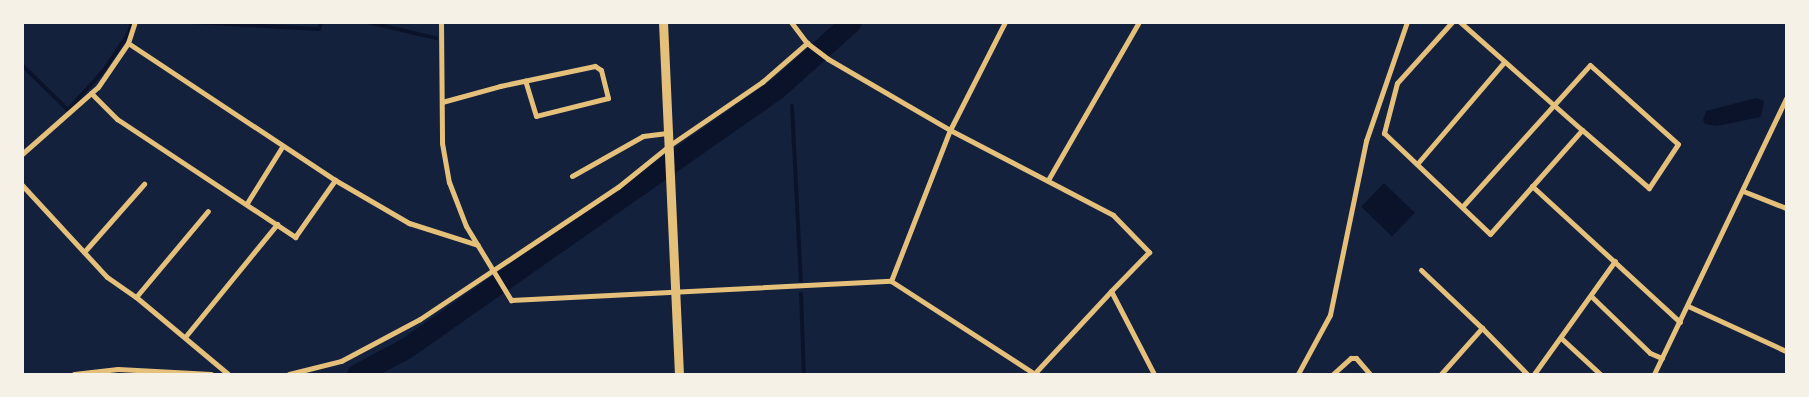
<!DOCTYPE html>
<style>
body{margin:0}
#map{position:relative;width:1809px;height:397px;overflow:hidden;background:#14213d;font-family:Figtree,sans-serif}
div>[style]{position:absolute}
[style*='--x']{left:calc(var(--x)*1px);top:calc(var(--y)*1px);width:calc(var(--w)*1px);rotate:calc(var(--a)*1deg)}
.water>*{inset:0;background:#0b132b;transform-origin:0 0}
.stream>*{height:4px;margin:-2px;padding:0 2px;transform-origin:2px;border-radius:2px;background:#0b132b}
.river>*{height:21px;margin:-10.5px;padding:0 10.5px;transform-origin:10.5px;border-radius:10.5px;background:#0b132b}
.pedestrian>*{height:4.5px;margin:-2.25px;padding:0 2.25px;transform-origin:2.25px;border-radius:2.25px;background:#e5c07b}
.minor>*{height:5px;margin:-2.5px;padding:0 2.5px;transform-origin:2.5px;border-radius:2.5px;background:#e5c07b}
.tertiary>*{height:9px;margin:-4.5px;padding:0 4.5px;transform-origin:4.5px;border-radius:4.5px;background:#e5c07b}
span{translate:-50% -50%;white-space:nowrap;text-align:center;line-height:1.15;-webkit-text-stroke:4px #f6f1e7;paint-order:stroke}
.frame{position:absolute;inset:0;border:24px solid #f6f1e7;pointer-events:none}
</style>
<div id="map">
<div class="water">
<div style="clip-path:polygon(1756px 98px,1764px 101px,1761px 117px,1717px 126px,1705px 124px,1703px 120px,1706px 111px)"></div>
<div style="left:1384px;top:183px;width:43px;height:33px;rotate:44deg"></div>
</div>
<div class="stream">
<div style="--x:190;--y:22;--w:129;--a:3.1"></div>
<div style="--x:319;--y:29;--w:7;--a:-74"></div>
<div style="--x:367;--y:22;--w:71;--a:13.1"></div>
<div style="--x:22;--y:65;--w:64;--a:44.4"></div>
<div style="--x:68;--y:110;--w:54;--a:-48"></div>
<div style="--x:104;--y:70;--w:45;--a:-56"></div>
<div style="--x:129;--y:33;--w:11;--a:-75"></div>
<div style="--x:775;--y:90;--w:9;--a:36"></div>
<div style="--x:792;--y:106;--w:175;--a:87.1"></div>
<div style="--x:801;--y:294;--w:80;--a:87.9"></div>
</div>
<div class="river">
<div style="--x:357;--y:374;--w:55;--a:-28"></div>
<div style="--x:406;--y:348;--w:450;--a:-35"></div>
<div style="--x:775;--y:90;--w:102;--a:-41.8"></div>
</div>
<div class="pedestrian">
<div style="--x:1298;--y:374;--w:67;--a:-61.5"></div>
<div style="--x:1330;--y:315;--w:178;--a:-78.3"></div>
<div style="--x:1366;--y:141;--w:126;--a:-71"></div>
</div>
<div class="minor">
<div style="--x:441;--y:22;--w:121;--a:89.5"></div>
<div style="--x:442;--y:143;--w:40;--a:80"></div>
<div style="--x:449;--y:182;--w:47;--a:68.9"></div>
<div style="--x:466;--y:226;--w:87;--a:58.7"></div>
<div style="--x:511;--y:300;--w:380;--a:-2.9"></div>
<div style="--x:891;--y:281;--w:171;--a:32.9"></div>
<div style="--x:791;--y:22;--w:26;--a:53"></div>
<div style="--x:807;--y:43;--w:26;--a:37"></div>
<div style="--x:828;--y:59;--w:141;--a:30.2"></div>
<div style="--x:950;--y:130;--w:184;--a:27.5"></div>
<div style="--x:1113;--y:215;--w:52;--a:45.8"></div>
<div style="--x:1149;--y:252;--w:54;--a:134.3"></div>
<div style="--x:1111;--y:291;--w:93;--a:62.6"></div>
<div style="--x:1452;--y:22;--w:82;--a:132"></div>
<div style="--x:1397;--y:83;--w:52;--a:104.6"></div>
<div style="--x:1384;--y:133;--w:146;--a:43.6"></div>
<div style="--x:1490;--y:234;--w:139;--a:-48.5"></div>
<div style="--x:1582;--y:130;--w:163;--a:-138.5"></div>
<div style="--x:128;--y:43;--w:248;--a:33.5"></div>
<div style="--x:335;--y:180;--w:86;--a:30.2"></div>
<div style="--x:409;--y:223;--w:72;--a:17.7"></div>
<div style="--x:91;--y:93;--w:37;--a:45"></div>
<div style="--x:117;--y:119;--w:214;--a:33.5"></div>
<div style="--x:295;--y:237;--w:70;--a:-54.9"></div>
<div style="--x:442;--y:102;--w:60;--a:-15.4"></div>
<div style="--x:500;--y:86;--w:97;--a:-11.9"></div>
<div style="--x:595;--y:66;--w:7;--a:34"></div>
<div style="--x:601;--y:70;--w:29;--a:76"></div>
<div style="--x:608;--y:98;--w:74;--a:166"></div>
<div style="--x:536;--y:116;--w:37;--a:-107"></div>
<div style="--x:22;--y:154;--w:101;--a:-41.4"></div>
<div style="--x:98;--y:87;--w:53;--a:-55.7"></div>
<div style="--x:128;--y:43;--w:22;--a:-72"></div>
<div style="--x:1417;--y:164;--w:134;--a:-49.5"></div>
<div style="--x:572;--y:176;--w:81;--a:-29.4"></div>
<div style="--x:643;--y:136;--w:26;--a:-7"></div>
<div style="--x:1048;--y:180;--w:182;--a:-60.1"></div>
<div style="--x:22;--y:185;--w:125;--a:47.3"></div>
<div style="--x:107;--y:277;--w:35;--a:35"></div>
<div style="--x:136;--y:297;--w:120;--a:39.9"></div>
<div style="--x:1532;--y:186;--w:201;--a:42.6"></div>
<div style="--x:1743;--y:191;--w:46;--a:21.6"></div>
<div style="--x:247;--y:203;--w:66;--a:-58"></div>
<div style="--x:1462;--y:207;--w:191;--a:-48"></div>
<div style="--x:1590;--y:65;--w:118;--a:41.9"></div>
<div style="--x:1678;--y:144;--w:53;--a:123.4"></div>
<div style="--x:1649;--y:188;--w:89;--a:-139.1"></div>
<div style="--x:84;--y:252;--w:91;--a:-48.6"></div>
<div style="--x:1421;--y:270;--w:84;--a:43.6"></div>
<div style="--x:891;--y:281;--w:162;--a:-68.7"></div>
<div style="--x:950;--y:130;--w:121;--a:-63"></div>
<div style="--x:1591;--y:296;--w:82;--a:44"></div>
<div style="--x:1650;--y:353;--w:13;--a:23"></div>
<div style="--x:136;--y:297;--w:112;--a:-50.1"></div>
<div style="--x:1688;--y:306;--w:108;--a:24.7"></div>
<div style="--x:185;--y:337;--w:146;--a:-50.8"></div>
<div style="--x:1561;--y:338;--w:53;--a:42.7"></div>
<div style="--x:74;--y:374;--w:44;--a:-6.5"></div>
<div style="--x:118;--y:369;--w:93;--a:3.1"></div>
<div style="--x:289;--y:374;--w:54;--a:-14"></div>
<div style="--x:341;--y:361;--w:89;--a:-28"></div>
<div style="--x:420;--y:319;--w:238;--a:-33.7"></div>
<div style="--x:618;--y:187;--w:67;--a:-38.9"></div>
<div style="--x:670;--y:145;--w:112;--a:-34.4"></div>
<div style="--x:762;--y:82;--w:60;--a:-40.9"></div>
<div style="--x:1034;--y:374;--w:113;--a:-47.1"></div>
<div style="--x:1333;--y:374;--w:24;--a:-42"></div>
<div style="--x:1351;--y:358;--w:5;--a:0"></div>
<div style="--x:1356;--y:358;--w:21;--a:49"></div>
<div style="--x:1441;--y:374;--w:62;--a:-48.3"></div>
<div style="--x:1482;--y:328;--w:64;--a:45.6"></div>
<div style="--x:1534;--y:374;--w:139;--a:-54.4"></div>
<div style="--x:1654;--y:374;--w:306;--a:-64.4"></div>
</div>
<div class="tertiary">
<div style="--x:663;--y:22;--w:352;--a:87.4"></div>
</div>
<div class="frame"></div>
</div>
